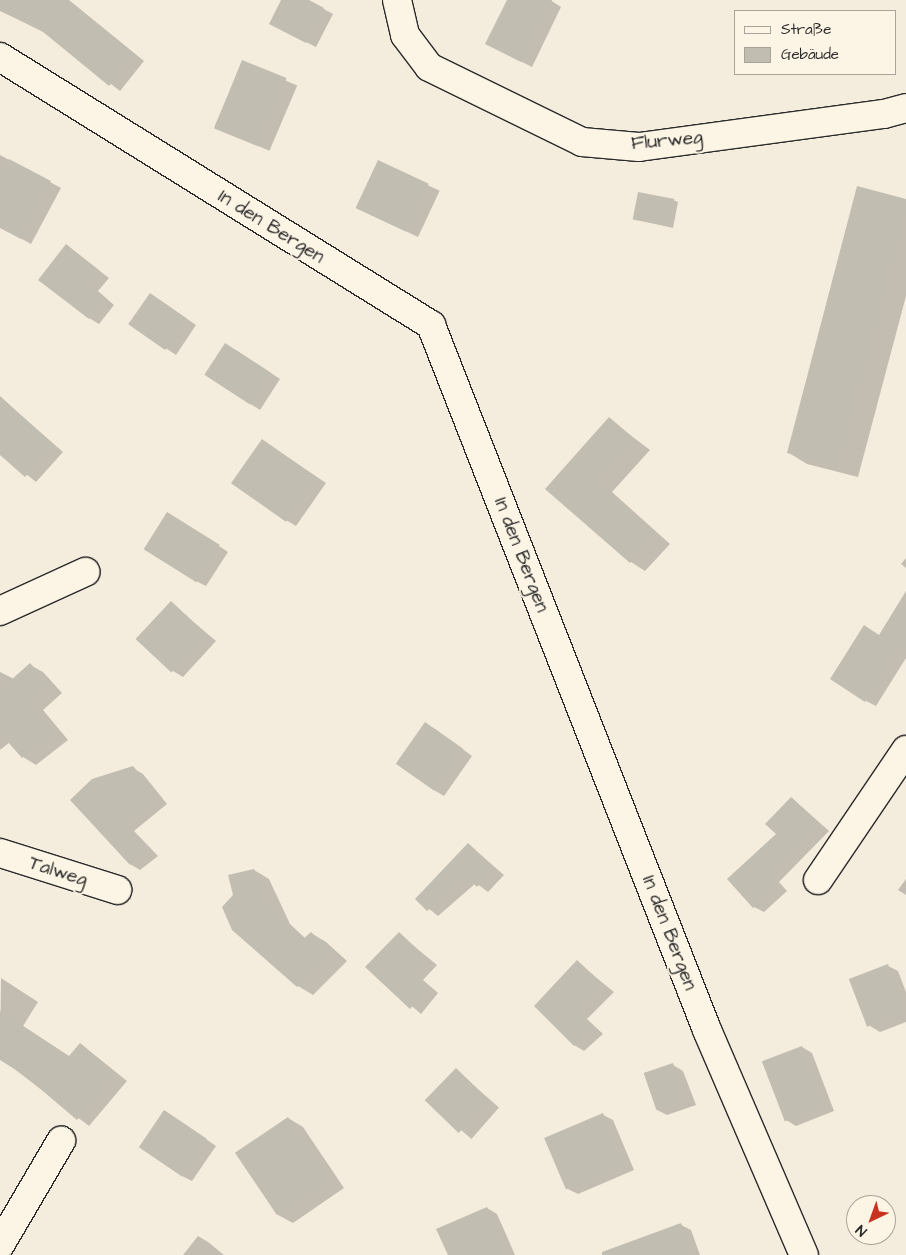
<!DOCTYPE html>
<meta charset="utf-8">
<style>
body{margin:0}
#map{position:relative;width:906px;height:1255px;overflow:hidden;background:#f4edde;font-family:"Architects Daughter",sans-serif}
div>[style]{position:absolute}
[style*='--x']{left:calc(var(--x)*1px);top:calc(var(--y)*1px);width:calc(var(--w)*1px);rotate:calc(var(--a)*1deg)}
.shadow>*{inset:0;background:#0003;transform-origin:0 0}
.building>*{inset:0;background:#c2bdb1;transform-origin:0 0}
.roads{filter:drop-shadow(1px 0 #2b2b2b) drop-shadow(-1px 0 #2b2b2b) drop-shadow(0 1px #2b2b2b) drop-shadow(0 -1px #2b2b2b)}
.minor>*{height:28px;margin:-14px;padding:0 14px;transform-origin:14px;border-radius:14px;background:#fcf5e5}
span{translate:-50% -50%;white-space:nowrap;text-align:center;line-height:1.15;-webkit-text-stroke:4px #fcf5e5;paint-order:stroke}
.street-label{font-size:19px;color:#2b2b2b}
.legend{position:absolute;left:734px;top:10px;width:162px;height:65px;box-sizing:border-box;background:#fcf5e5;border:1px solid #a8a49b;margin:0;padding:6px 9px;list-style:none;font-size:15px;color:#2b2b2b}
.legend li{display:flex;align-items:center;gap:10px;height:25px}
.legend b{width:25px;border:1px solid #a8a49b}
.north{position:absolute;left:846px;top:1195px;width:50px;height:50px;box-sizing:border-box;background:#fcf5e5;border:1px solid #a8a49b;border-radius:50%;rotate:222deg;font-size:14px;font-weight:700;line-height:20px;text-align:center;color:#2b2b2b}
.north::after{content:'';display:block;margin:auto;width:18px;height:22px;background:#c8321e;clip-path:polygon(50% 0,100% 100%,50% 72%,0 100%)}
</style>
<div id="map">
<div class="shadow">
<div style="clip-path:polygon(0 0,69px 0,144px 61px,120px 91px,45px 33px,0 10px)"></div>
<div style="clip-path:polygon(282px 0,307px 0,333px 14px,316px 47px,280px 29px)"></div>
<div style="clip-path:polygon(508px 0,550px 0,561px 7px,532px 67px,497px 49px)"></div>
<div style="left:242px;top:62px;width:60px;height:71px;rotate:23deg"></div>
<div style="clip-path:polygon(0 155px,61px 188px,31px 244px,0 227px)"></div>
<div style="left:378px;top:162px;width:68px;height:51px;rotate:25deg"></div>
<div style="clip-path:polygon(673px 200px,678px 202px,673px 228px,634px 219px)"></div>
<div style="clip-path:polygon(906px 200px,906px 296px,858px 477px,807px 464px,789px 453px)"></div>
<div style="clip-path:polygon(66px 245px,109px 278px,98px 291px,114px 305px,99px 324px,89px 318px)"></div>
<div style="clip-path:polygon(160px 300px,196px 325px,176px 355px,130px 324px)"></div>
<div style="clip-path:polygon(236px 350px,280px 379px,260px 410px,206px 375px)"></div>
<div style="clip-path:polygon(0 397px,63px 452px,36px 482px,0 453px)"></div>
<div style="clip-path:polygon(609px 419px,650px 450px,612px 492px,670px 544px,645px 571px,631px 562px,547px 489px)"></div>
<div style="clip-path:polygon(262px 440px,326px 483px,296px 526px,286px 520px)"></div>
<div style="clip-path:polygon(178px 519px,228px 552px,206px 586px,196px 581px)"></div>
<div style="clip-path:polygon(906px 558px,906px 568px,901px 564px)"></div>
<div style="clip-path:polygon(906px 593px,906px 658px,876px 706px,866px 701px,879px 636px)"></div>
<div style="clip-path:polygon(171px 603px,216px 641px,183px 677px,173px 671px)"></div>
<div style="clip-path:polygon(30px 665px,43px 672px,62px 693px,43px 710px,68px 740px,36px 765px,23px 757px,10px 742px,0 750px,0 672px,14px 679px)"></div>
<div style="clip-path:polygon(435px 729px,472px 756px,444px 796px,434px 790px)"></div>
<div style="clip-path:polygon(133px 768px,143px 774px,167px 804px,134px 831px,158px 856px,140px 870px,130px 864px,72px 800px)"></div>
<div style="clip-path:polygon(792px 798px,829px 831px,779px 882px,787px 891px,764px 912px,754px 907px)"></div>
<div style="clip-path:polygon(468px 844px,504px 875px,488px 892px,476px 883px,438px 916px,417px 899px)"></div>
<div style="clip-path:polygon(254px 870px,269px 879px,290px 924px,306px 939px,311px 933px,326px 942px,347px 961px,313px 995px,298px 986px)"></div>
<div style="clip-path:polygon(906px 879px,906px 895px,898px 890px)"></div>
<div style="clip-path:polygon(399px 934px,437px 965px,423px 980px,438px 993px,421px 1014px,367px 967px)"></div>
<div style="clip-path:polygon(577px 962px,614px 992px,587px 1019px,603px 1034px,584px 1051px,574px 1045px)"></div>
<div style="clip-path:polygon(888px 966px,898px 971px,906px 992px,906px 1022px,880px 1032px,870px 1026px)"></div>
<div style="clip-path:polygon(1px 978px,38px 1002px,23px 1026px,70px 1057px,81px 1044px,127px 1081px,89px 1126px,0 1058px)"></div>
<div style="clip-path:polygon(802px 1047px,812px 1053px,834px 1111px,796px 1126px,786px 1120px)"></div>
<div style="clip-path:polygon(673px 1065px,683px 1071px,696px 1105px,667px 1115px,657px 1110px,644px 1073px)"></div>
<div style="left:456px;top:1070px;width:57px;height:42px;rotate:41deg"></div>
<div style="clip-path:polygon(603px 1115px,613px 1120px,634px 1170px,578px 1194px,568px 1189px)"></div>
<div style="clip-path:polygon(174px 1117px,216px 1146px,192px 1181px,182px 1176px)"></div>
<div style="clip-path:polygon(288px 1118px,303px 1127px,344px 1188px,293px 1223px,278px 1215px)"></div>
<div style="clip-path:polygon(487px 1208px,497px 1214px,515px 1255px,449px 1255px)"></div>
<div style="clip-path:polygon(681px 1225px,691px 1230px,700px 1255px,651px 1255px)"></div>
<div style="clip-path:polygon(198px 1236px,208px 1242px,224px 1255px,183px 1255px)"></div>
</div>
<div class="building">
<div style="clip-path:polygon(0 0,68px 0,135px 55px,109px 86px,42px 31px,0 11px)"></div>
<div style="clip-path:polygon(281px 0,309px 0,324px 8px,306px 43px,269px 24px)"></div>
<div style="clip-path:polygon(507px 0,552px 0,521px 62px,485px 44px)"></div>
<div style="left:242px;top:60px;width:48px;height:74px;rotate:22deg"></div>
<div style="clip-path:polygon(9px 159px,51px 181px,21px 239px,0 228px,0 176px)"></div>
<div style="left:378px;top:160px;width:56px;height:53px;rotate:25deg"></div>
<div style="clip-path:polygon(857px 186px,906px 199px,906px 214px,839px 467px,787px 453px)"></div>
<div style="left:638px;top:192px;width:37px;height:28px;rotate:11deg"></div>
<div style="clip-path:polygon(66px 244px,100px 271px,89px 285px,105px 299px,89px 319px,38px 280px)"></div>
<div style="left:150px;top:293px;width:45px;height:38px;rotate:35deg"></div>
<div style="left:225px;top:343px;width:55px;height:38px;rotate:33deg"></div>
<div style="clip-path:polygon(0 396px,54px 445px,25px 477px,0 455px)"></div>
<div style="clip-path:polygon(609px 417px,636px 440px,598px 483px,656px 534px,630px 563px,545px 489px)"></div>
<div style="left:262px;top:439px;width:67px;height:54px;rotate:35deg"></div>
<div style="left:167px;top:512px;width:62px;height:44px;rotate:32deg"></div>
<div style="clip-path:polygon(906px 591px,906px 655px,898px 650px,865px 702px,830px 679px,864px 625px,879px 635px)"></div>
<div style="left:171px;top:601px;width:49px;height:52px;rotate:43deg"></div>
<div style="clip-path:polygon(30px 663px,50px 685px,31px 703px,56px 732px,22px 758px,0 733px,0 690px)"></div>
<div style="left:425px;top:722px;width:47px;height:51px;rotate:35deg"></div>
<div style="clip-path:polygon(133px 766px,158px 797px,125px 825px,149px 850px,130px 865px,70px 800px,92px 779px)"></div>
<div style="clip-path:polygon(791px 797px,820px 825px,770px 876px,778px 885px,753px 908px,727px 879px,776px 834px,765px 824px)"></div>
<div style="clip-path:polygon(468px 843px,495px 868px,477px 887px,467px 877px,427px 911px,415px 899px)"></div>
<div style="clip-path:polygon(254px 869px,275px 915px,303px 939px,311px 932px,333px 952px,297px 987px,232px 930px,222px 907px,233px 895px,228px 875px)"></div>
<div style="clip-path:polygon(399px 932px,428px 959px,414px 973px,429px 987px,410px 1009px,365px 967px)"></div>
<div style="clip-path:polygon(577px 960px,605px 986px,578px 1012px,593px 1028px,574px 1046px,534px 1006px)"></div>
<div style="left:888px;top:964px;width:51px;height:42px;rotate:69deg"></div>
<div style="clip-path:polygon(0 1011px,69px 1056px,80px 1043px,116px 1074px,77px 1120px,24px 1075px,0 1060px)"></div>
<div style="left:802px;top:1046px;width:64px;height:43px;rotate:69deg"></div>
<div style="left:673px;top:1063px;width:39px;height:31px;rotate:71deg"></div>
<div style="left:456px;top:1068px;width:47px;height:45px;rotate:44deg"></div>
<div style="left:164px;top:1110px;width:52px;height:45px;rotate:34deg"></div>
<div style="left:603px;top:1113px;width:56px;height:64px;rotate:67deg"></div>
<div style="left:288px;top:1117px;width:75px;height:64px;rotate:56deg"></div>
<div style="clip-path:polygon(487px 1207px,508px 1255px,448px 1255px,436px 1229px)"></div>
<div style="clip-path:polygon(681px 1223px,692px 1255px,602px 1255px,602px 1252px)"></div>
</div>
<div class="roads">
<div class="minor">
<div style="--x:397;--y:0;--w:36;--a:77"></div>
<div style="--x:405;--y:35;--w:40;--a:53"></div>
<div style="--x:429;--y:67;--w:170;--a:26.1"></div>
<div style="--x:582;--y:142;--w:57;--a:5"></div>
<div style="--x:639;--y:147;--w:247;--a:-7.7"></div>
<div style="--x:884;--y:114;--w:23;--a:-15"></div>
<div style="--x:0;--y:57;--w:508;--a:31.87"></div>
<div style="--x:431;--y:325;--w:757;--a:68.62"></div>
<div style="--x:707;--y:1030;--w:245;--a:66.7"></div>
<div style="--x:0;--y:611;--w:94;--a:-24.6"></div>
<div style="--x:0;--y:853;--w:123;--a:17.5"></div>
<div style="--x:818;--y:880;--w:157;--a:-55.9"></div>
<div style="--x:0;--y:1245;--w:121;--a:-59.6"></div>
</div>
</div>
<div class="street-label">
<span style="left:667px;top:141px;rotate:-5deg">Flurweg</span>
<span style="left:271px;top:227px;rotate:32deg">In den Bergen</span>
<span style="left:521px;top:555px;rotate:69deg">In den Bergen</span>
<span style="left:58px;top:872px;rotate:18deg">Talweg</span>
<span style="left:669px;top:933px;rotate:69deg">In den Bergen</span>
</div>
<ul class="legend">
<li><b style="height:6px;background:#fcf5e5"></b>Straße</li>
<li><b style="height:14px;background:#c2bdb1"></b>Gebäude</li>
</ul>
<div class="north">N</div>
</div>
